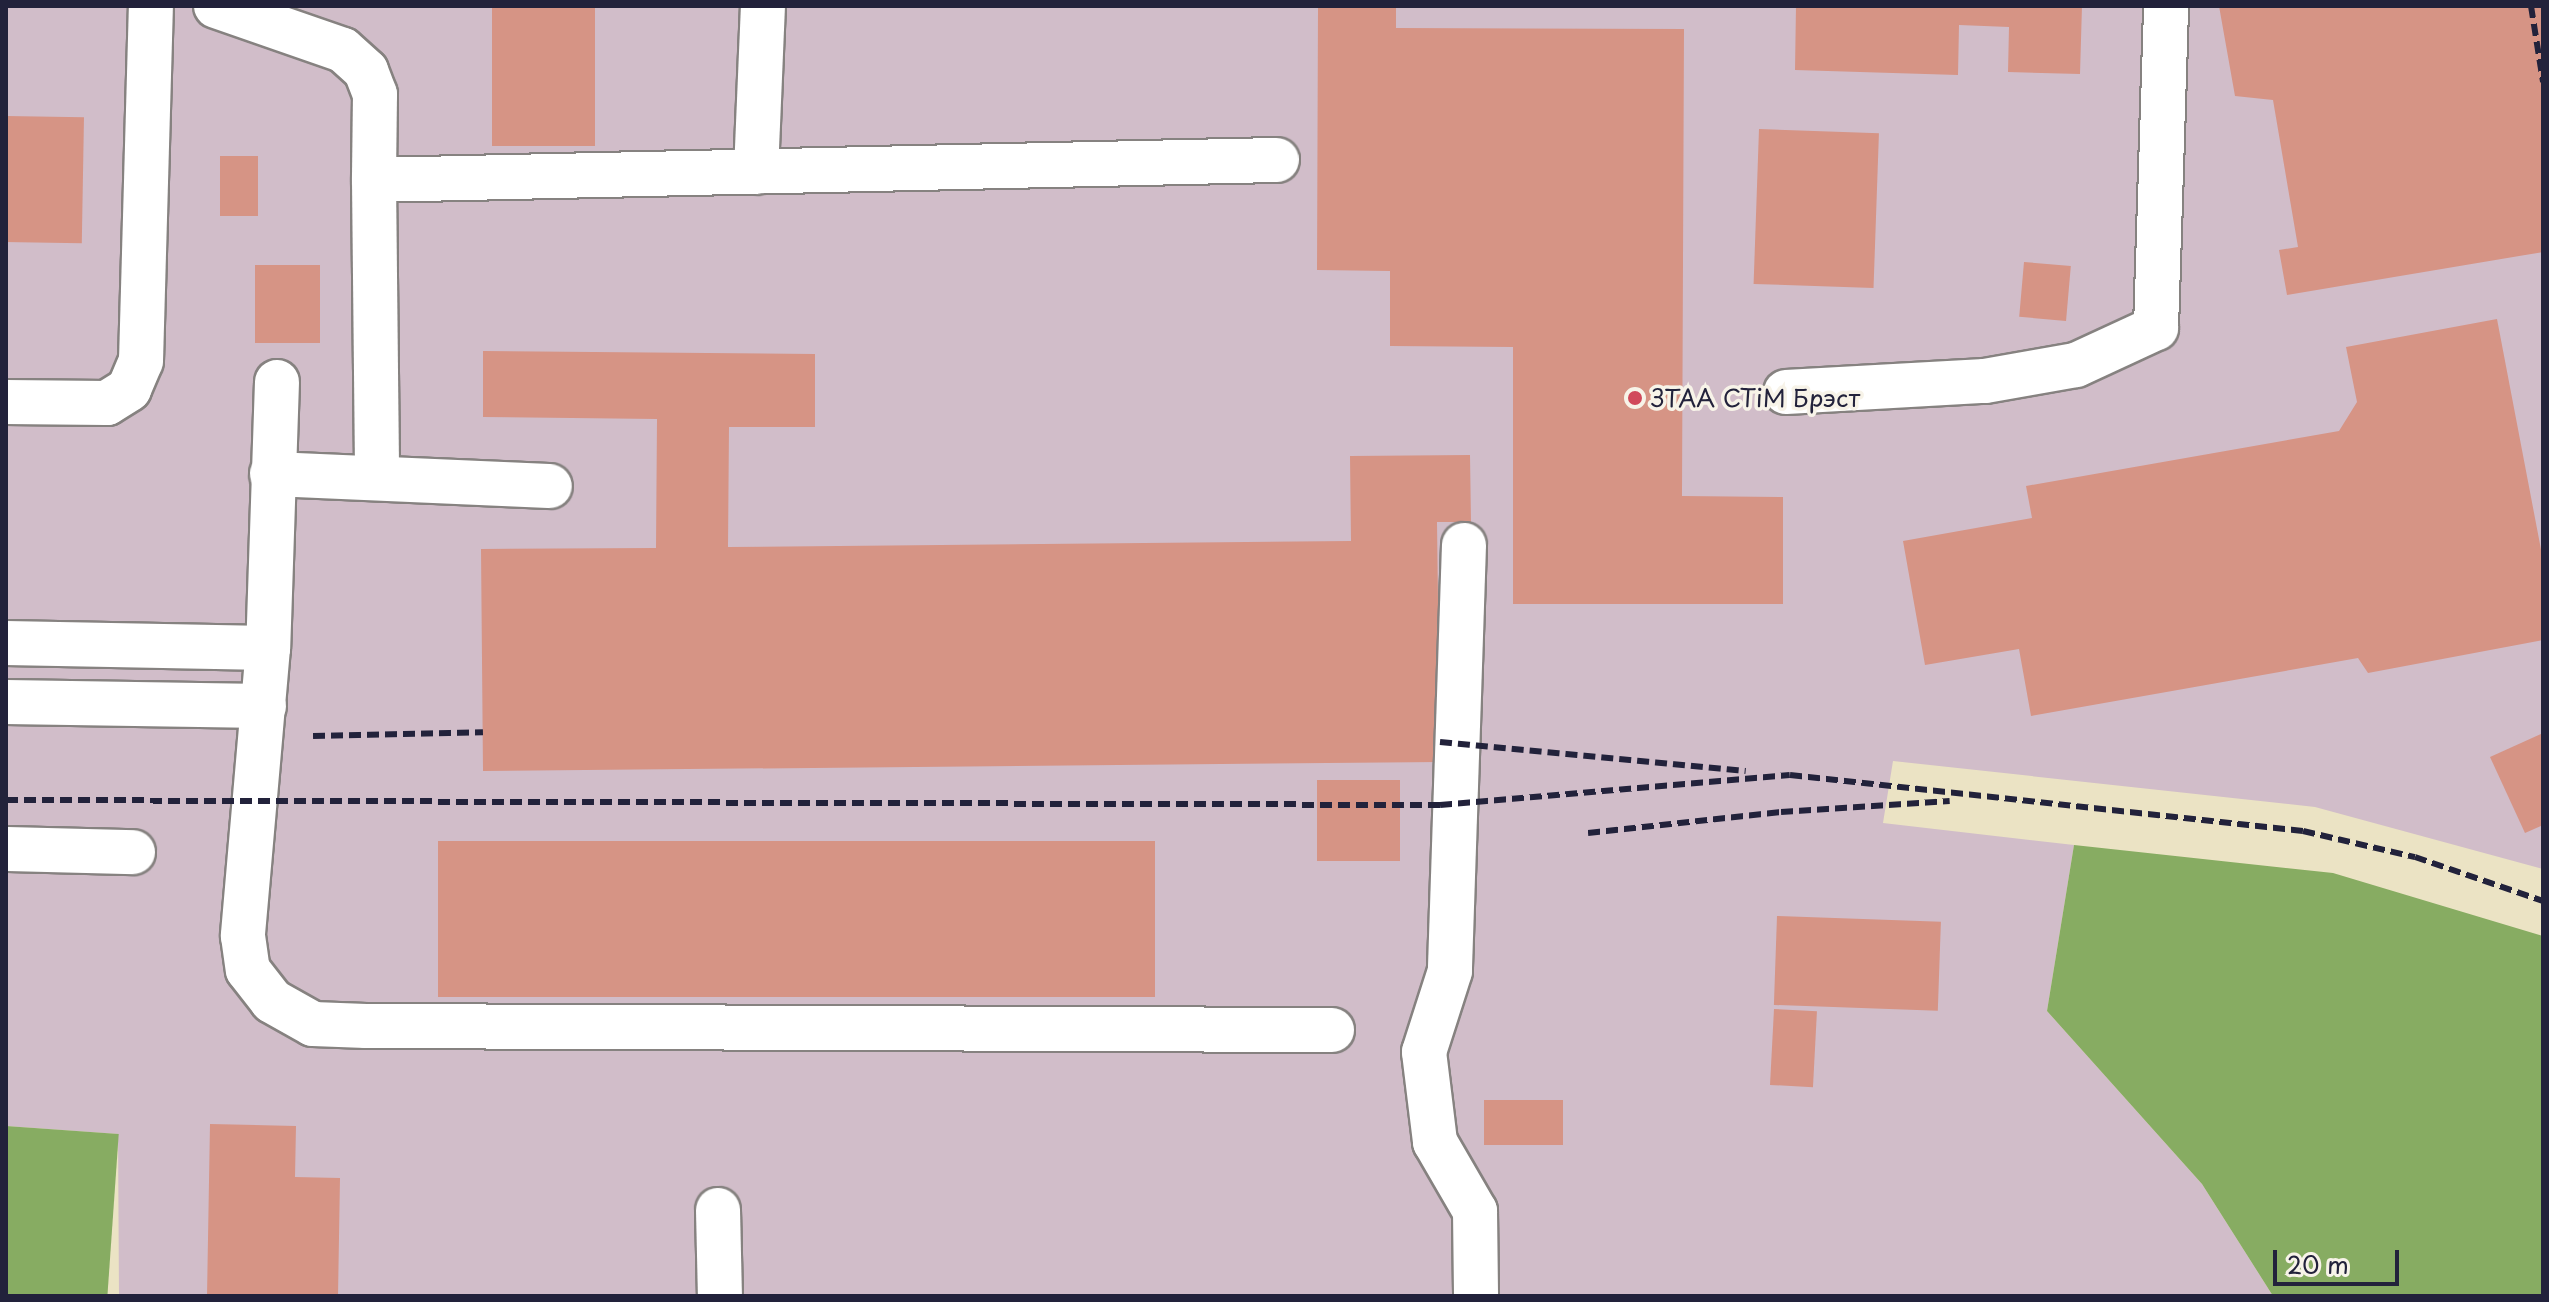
<!DOCTYPE html>
<meta charset="utf-8">
<style>
body{margin:0}
#map{position:relative;width:2549px;height:1302px;overflow:hidden;background:#ebe3c4;font-family:"Playpen Sans",sans-serif}
div>[style]{position:absolute}
[style*='--x']{left:calc(var(--x)*1px);top:calc(var(--y)*1px);width:calc(var(--w)*1px);rotate:calc(var(--a)*1deg)}
.industrial>*{inset:0;background:#d1bdc9}
.forest>*{inset:0;background:#87ac62;transform-origin:0 0}
.building>*{inset:0;background:#d69485;transform-origin:0 0}
.roads{filter:drop-shadow(2px 0 #868280) drop-shadow(-2px 0 #868280) drop-shadow(0 2px #868280) drop-shadow(0 -2px #868280)}
.minor>*{height:44px;margin:-22px;padding:0 22px;transform-origin:22px;border-radius:22px;background:#fff}
.rail>*{height:6px;margin-top:-3px;transform-origin:0;background:repeating-linear-gradient(90deg,#22223b 0 12px,transparent 0 18px)}
.dots>*{width:22px;height:22px;translate:-50% -50%;box-sizing:border-box;border:4px solid #f7f3e8;border-radius:50%}
span{translate:-50% -50%;white-space:nowrap;text-align:center;line-height:1.15;-webkit-text-stroke:7px #f7f3e8;paint-order:stroke}
.poi-label{font-size:24px;color:#22223b}
.left{translate:0 -50%;text-align:left}
.frame{position:absolute;inset:0;border:8px solid #22223b;pointer-events:none}
.scale{position:absolute;left:2273px;top:1250px;width:126px;height:36px;box-sizing:border-box;border:4px solid #22223b;border-top:0;padding-left:10px;font-size:24px;line-height:28px;white-space:nowrap;color:#22223b;-webkit-text-stroke:6px #f7f3e8;paint-order:stroke}
</style>
<div id="map">
<div class="industrial">
<div style="clip-path:polygon(6px 6px,2543px 6px,2543px 869px,2315px 807px,1893px 761px,1883px 823px,2074px 845px,2047px 1011px,2202px 1184px,2273px 1296px,119px 1296px,118px 1134px,6px 1126px)"></div>
</div>
<div class="forest">
<div style="clip-path:polygon(2074px 845px,2333px 873px,2543px 936px,2543px 1296px,2273px 1296px,2202px 1184px,2047px 1011px)"></div>
<div style="left:6px;top:1126px;width:113px;height:170px;rotate:4deg"></div>
</div>
<div class="building">
<div style="left:492px;top:6px;width:103px;height:140px"></div>
<div style="clip-path:polygon(1318px 6px,1396px 6px,1396px 28px,1684px 29px,1682px 496px,1783px 497px,1783px 604px,1513px 604px,1513px 347px,1390px 346px,1390px 271px,1317px 270px)"></div>
<div style="clip-path:polygon(1796px 6px,2082px 6px,2080px 74px,2008px 72px,2009px 27px,1959px 25px,1958px 75px,1795px 70px)"></div>
<div style="clip-path:polygon(2219px 6px,2543px 6px,2543px 252px,2287px 295px,2279px 250px,2298px 247px,2273px 100px,2235px 96px)"></div>
<div style="left:6px;top:116px;width:78px;height:126px;rotate:1deg"></div>
<div style="left:1759px;top:129px;width:120px;height:155px;rotate:2deg"></div>
<div style="left:220px;top:156px;width:38px;height:60px"></div>
<div style="left:2024px;top:262px;width:47px;height:55px;rotate:5deg"></div>
<div style="left:320px;top:265px;width:78px;height:65px;rotate:90deg"></div>
<div style="clip-path:polygon(2497px 319px,2543px 560px,2543px 640px,2368px 673px,2358px 658px,2031px 716px,2019px 649px,1925px 665px,1903px 541px,2032px 518px,2026px 486px,2339px 431px,2357px 402px,2346px 347px)"></div>
<div style="clip-path:polygon(483px 351px,815px 354px,815px 427px,729px 427px,728px 547px,1351px 541px,1350px 456px,1470px 455px,1471px 522px,1437px 522px,1440px 762px,483px 771px,481px 549px,656px 548px,657px 419px,483px 417px)"></div>
<div style="clip-path:polygon(2543px 733px,2543px 825px,2525px 833px,2490px 757px)"></div>
<div style="left:1317px;top:780px;width:83px;height:81px"></div>
<div style="left:438px;top:841px;width:717px;height:156px"></div>
<div style="left:1777px;top:916px;width:164px;height:89px;rotate:2deg"></div>
<div style="left:1774px;top:1009px;width:43px;height:76px;rotate:3deg"></div>
<div style="left:1563px;top:1100px;width:45px;height:79px;rotate:90deg"></div>
<div style="clip-path:polygon(210px 1124px,296px 1126px,295px 1177px,340px 1178px,338px 1296px,207px 1296px)"></div>
</div>
<div class="roads">
<div class="minor">
<div style="--x:216;--y:6;--w:134;--a:19.1"></div>
<div style="--x:343;--y:50;--w:31;--a:42"></div>
<div style="--x:366;--y:71;--w:25;--a:69"></div>
<div style="--x:375;--y:94;--w:86;--a:90.7"></div>
<div style="--x:374;--y:180;--w:903;--a:-1.27"></div>
<div style="--x:756;--y:172;--w:166;--a:-87.6"></div>
<div style="--x:374;--y:180;--w:296;--a:89.4"></div>
<div style="--x:277;--y:382;--w:266;--a:91.9"></div>
<div style="--x:268;--y:648;--w:289;--a:95"></div>
<div style="--x:243;--y:936;--w:34;--a:82"></div>
<div style="--x:248;--y:970;--w:39;--a:52"></div>
<div style="--x:272;--y:1001;--w:47;--a:29.3"></div>
<div style="--x:313;--y:1024;--w:53;--a:2.2"></div>
<div style="--x:366;--y:1026;--w:966;--a:0.24"></div>
<div style="--x:1786;--y:392;--w:199;--a:-3.2"></div>
<div style="--x:1985;--y:381;--w:92;--a:-10"></div>
<div style="--x:2076;--y:365;--w:88;--a:-24.8"></div>
<div style="--x:2156;--y:328;--w:322;--a:-88.2"></div>
<div style="--x:6;--y:402;--w:101;--a:0.6"></div>
<div style="--x:107;--y:403;--w:26;--a:-32"></div>
<div style="--x:129;--y:389;--w:30;--a:-67"></div>
<div style="--x:141;--y:361;--w:355;--a:-88.4"></div>
<div style="--x:272;--y:474;--w:278;--a:2.5"></div>
<div style="--x:1464;--y:545;--w:426;--a:91.9"></div>
<div style="--x:1450;--y:971;--w:85;--a:107.8"></div>
<div style="--x:1424;--y:1052;--w:91;--a:83"></div>
<div style="--x:1435;--y:1142;--w:80;--a:59.9"></div>
<div style="--x:1475;--y:1211;--w:85;--a:89.3"></div>
<div style="--x:6;--y:643;--w:262;--a:1.1"></div>
<div style="--x:6;--y:702;--w:258;--a:0.9"></div>
<div style="--x:6;--y:849;--w:127;--a:1.4"></div>
<div style="--x:718;--y:1210;--w:86;--a:88.7"></div>
</div>
</div>
<div class="rail">
<div style="--x:2531;--y:6;--w:77;--a:81"></div>
<div style="--x:313;--y:736;--w:170;--a:-1.3"></div>
<div style="--x:1440;--y:742;--w:307;--a:5.4"></div>
<div style="--x:6;--y:800;--w:1434;--a:0.2"></div>
<div style="--x:1440;--y:805;--w:351;--a:-4.9"></div>
<div style="--x:1790;--y:775;--w:516;--a:6.23"></div>
<div style="--x:2303;--y:831;--w:115;--a:13.1"></div>
<div style="--x:2415;--y:857;--w:135;--a:19"></div>
<div style="--x:1588;--y:833;--w:194;--a:-6.2"></div>
<div style="--x:1781;--y:812;--w:169;--a:-3.7"></div>
</div>
<div class="dots">
<div style="left:1635px;top:398px;background:#d1495b"></div>
</div>
<div class="poi-label">
<span class="left" style="left:1651px;top:398px">ЗТАА СТіМ Брэст</span>
</div>
<div class="frame"></div>
<div class="scale">20 m</div>
</div>
